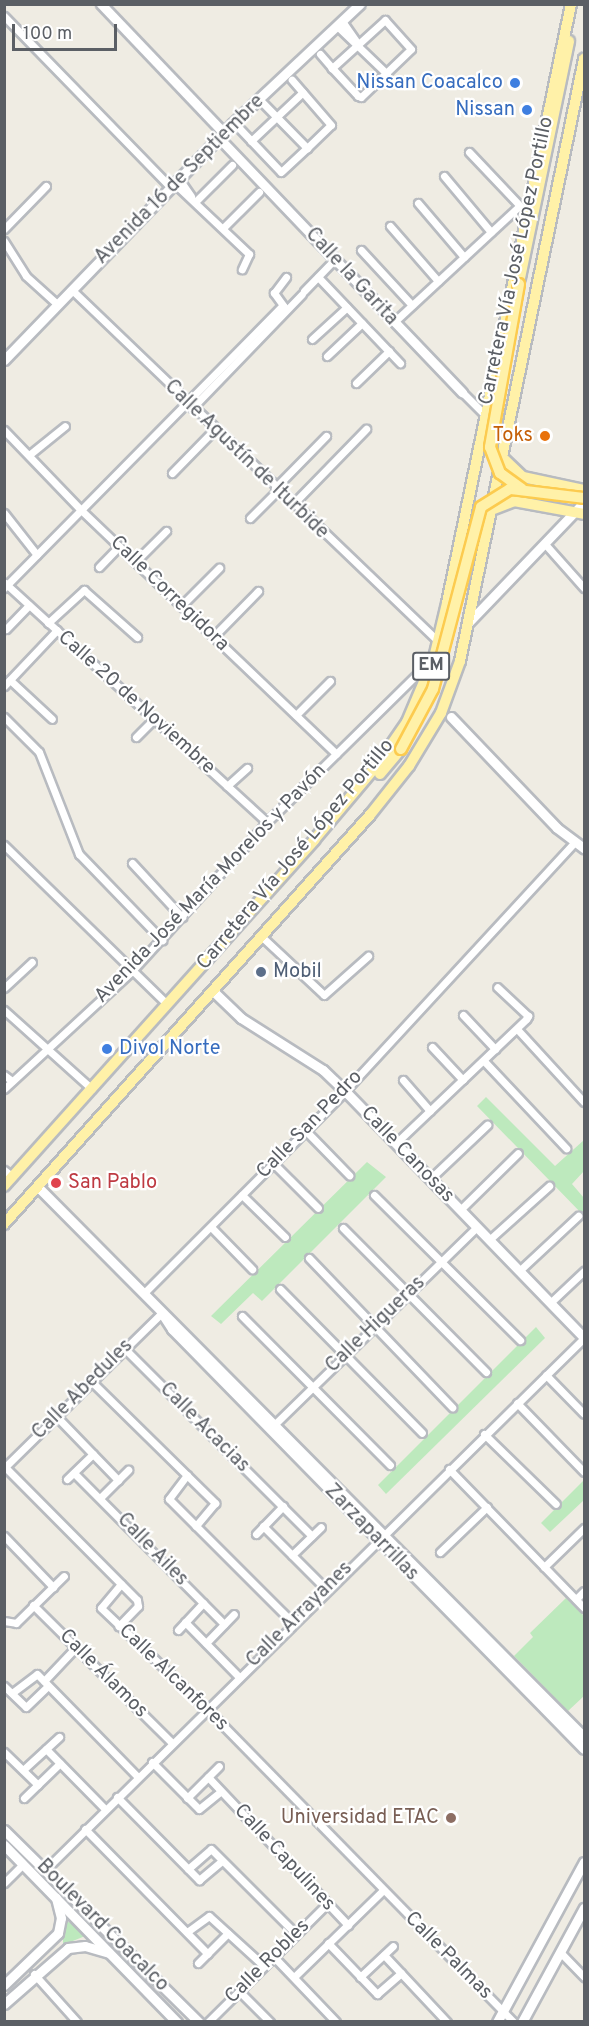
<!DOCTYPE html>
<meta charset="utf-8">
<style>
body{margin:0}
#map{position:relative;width:589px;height:2026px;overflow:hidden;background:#efece3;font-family:Overpass,sans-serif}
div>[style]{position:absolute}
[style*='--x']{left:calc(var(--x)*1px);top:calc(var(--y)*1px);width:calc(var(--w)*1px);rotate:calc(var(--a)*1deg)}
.green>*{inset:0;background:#bde9bd}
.roads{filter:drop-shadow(2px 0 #b8bbc0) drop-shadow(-2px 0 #b8bbc0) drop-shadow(0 2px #b8bbc0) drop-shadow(0 -2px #b8bbc0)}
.street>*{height:7px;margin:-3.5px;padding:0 3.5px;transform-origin:3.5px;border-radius:3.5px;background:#fff}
.secondary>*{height:9px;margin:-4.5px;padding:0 4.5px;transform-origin:4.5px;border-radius:4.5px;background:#fff}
.primary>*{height:10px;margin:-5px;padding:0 5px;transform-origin:5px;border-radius:5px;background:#fff1a8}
.bridges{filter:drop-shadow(2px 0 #fccb4f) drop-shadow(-2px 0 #fccb4f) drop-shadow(0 2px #fccb4f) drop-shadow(0 -2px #fccb4f)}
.primary-bridge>*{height:10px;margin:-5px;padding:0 5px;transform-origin:5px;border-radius:5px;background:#fff1a8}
.dots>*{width:16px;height:16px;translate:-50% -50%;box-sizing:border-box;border:3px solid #fff;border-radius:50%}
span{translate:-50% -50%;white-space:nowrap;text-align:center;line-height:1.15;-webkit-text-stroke:4.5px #fff;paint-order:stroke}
.shield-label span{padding:2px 4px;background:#fff;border:2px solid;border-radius:4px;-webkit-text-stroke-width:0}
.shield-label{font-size:18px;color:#5b5f65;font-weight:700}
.shop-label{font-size:20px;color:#366cbe}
.right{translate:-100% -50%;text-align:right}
.left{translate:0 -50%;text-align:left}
.street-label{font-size:20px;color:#5b5f65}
.food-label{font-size:20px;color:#c56008}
.service-label{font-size:20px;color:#4e5e75}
.health-label{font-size:20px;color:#be3a42}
.education-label{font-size:20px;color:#785e54}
.frame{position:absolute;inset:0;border:6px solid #5b5f65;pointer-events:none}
.scale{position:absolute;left:12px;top:24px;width:105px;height:27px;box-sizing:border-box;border:3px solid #5b5f65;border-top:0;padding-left:8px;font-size:18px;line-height:21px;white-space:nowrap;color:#5b5f65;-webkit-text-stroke:4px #fff;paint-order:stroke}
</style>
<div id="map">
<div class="green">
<div style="clip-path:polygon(486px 1097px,555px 1166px,584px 1140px,584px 1171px,572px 1184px,584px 1198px,584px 1216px,477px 1106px)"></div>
<div style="clip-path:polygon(367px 1162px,386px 1177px,262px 1301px,253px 1293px,221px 1324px,211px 1316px)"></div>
<div style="clip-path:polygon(536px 1327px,545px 1338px,386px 1494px,378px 1485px)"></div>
<div style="clip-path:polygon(584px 1480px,584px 1500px,550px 1532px,541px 1523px)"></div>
<div style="clip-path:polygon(566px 1598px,584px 1616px,584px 1696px,568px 1711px,514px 1656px,533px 1637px,530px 1633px)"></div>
<div style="clip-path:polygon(63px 1919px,90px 1934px,63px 1945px)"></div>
</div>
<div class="roads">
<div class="street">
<div style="--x:4;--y:16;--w:240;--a:45.8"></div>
<div style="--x:342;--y:21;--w:28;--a:55"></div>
<div style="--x:337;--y:26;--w:69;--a:43.8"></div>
<div style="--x:320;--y:54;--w:18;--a:49"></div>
<div style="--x:332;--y:68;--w:38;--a:47"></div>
<div style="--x:358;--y:96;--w:3;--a:18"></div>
<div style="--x:361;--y:97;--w:69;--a:-43.8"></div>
<div style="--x:411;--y:49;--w:39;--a:-132"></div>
<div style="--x:385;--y:20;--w:72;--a:137.8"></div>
<div style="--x:259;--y:99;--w:69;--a:45.6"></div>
<div style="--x:240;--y:129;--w:59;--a:46.4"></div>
<div style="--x:281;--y:172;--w:35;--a:-43"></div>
<div style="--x:307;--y:148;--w:33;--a:-44"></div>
<div style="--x:331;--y:125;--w:60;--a:-130.9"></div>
<div style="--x:251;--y:141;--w:71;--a:-43.3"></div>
<div style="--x:469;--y:152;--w:77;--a:46.6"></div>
<div style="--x:444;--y:176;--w:73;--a:50"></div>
<div style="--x:179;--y:179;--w:21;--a:55"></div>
<div style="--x:175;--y:184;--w:102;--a:43.4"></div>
<div style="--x:249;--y:254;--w:17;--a:115"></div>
<div style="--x:196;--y:201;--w:51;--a:-45"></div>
<div style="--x:418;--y:203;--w:71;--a:49.6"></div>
<div style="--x:390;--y:226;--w:73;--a:48.9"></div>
<div style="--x:223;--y:228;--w:51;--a:-45"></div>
<div style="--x:4;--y:229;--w:60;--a:-45.7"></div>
<div style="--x:4;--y:241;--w:41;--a:57.8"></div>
<div style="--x:26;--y:276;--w:42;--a:42.1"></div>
<div style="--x:361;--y:250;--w:75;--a:47.2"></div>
<div style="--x:318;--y:277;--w:119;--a:46.4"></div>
<div style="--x:72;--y:290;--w:507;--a:43.8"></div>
<div style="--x:304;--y:291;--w:43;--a:-45.9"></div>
<div style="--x:285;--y:308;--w:19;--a:-126"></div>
<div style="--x:274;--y:293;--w:20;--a:-53"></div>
<div style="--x:394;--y:322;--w:169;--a:-42.8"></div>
<div style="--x:312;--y:339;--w:47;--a:-42.4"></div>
<div style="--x:327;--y:356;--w:48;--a:-43.3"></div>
<div style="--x:356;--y:383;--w:46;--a:-44.1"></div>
<div style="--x:462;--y:392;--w:33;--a:45"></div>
<div style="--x:192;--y:408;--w:158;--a:-46"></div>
<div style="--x:4;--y:430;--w:111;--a:46.1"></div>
<div style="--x:81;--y:510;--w:353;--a:43.7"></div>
<div style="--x:29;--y:455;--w:46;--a:-38.9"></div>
<div style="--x:172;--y:473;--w:60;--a:-45.7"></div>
<div style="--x:275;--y:488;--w:73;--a:-45.6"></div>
<div style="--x:293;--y:504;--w:105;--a:-45.8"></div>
<div style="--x:4;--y:513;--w:53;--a:51.8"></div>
<div style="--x:250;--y:518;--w:40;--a:-45"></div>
<div style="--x:545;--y:544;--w:59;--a:48.4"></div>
<div style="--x:135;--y:562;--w:44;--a:-45"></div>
<div style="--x:99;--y:567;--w:29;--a:-46"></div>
<div style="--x:5;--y:583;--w:355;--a:42.4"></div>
<div style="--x:4;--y:588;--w:397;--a:-45.4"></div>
<div style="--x:181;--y:606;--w:54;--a:-45"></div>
<div style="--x:48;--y:623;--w:49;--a:-42.5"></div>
<div style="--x:84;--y:590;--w:71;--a:41.6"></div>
<div style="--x:6;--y:629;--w:33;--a:-46"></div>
<div style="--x:214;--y:636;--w:63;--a:-45.6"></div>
<div style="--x:10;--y:680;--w:57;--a:42.9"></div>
<div style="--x:4;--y:686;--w:77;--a:-46.6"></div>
<div style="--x:296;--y:715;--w:48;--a:-45"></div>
<div style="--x:4;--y:717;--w:49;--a:45"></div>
<div style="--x:39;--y:752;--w:110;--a:68.6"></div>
<div style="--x:79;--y:854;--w:120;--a:46"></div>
<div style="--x:136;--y:737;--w:25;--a:-45"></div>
<div style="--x:227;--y:786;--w:27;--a:-42"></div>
<div style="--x:4;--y:845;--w:228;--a:44.3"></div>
<div style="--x:132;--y:863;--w:74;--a:47.2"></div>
<div style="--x:261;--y:936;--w:86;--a:43.1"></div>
<div style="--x:324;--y:995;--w:59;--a:-41.6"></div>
<div style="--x:4;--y:988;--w:38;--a:-43"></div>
<div style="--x:4;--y:1010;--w:118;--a:41.9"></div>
<div style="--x:463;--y:1015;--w:47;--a:46.7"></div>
<div style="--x:517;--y:1029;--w:99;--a:47.5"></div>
<div style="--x:432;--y:1047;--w:45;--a:46.8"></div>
<div style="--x:484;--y:1061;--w:120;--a:46.7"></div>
<div style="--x:4;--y:1075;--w:10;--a:37"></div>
<div style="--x:403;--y:1080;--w:41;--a:48.9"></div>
<div style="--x:4;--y:1089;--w:173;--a:-42.7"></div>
<div style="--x:131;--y:972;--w:202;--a:-47.8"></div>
<div style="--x:267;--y:822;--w:229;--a:-44.6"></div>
<div style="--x:306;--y:1131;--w:62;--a:45.7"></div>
<div style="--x:396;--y:1143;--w:180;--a:-43.6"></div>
<div style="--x:526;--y:1019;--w:4;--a:-56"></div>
<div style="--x:528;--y:1016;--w:42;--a:-136.9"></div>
<div style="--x:274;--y:1164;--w:62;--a:45"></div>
<div style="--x:4;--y:1170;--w:11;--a:38"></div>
<div style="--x:430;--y:1179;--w:79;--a:-43.5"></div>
<div style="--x:242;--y:1195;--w:60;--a:44.3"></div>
<div style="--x:374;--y:1195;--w:206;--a:44.8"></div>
<div style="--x:460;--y:1210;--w:81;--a:-44.5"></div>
<div style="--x:211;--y:1227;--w:59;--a:45.7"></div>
<div style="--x:343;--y:1228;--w:203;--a:45.2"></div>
<div style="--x:489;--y:1240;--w:81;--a:-42"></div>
<div style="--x:309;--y:1258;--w:207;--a:46.2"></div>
<div style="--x:519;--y:1271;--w:81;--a:-43"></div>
<div style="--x:280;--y:1289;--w:202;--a:45.4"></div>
<div style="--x:144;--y:1293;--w:285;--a:-45.1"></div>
<div style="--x:345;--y:1091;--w:339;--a:-47.3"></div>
<div style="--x:550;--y:1303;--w:47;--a:-43.3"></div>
<div style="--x:242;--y:1316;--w:210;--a:45.2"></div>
<div style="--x:125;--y:1349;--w:264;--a:45"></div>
<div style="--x:546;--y:1375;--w:54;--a:45.7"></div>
<div style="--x:92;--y:1382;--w:173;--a:44.5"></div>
<div style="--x:215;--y:1503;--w:30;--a:130"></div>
<div style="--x:517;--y:1403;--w:96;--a:45.8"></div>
<div style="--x:57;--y:1417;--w:88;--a:45.9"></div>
<div style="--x:276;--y:1423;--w:281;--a:-44.3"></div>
<div style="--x:484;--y:1434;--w:100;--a:44.2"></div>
<div style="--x:5;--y:1467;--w:187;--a:45.2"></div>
<div style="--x:137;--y:1600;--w:6;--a:81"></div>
<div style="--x:138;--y:1606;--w:28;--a:134"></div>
<div style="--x:4;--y:1468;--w:221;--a:-44.5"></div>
<div style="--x:449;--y:1469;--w:194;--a:45.8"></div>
<div style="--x:74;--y:1473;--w:213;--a:45.2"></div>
<div style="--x:187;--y:1475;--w:30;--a:127"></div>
<div style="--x:169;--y:1499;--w:174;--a:45"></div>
<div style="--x:67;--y:1479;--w:36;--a:-44"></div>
<div style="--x:100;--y:1498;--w:40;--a:-45"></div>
<div style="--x:263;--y:1526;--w:89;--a:45"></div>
<div style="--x:256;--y:1534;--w:39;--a:-46"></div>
<div style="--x:4;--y:1536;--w:71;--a:46.1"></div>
<div style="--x:440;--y:1552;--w:65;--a:-43.8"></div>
<div style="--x:292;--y:1555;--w:40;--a:-44"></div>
<div style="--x:544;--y:1567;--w:56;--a:-44.3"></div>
<div style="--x:121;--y:1584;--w:31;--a:130"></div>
<div style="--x:101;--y:1608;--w:145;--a:43.6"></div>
<div style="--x:206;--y:1708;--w:439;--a:45.6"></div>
<div style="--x:576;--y:1599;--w:11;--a:-45"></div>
<div style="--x:33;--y:1605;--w:196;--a:44.8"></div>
<div style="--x:4;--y:1621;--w:12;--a:9"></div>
<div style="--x:16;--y:1623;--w:67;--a:-44.4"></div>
<div style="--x:185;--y:1622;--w:76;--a:45.5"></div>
<div style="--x:178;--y:1630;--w:37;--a:-47"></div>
<div style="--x:206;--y:1643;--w:40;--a:-46"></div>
<div style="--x:44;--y:1681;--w:47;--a:-46.7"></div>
<div style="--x:4;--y:1686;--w:30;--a:44"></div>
<div style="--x:26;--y:1707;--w:30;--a:-44"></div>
<div style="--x:12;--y:1693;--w:31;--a:-37"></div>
<div style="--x:37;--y:1674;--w:144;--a:45.6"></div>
<div style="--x:46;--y:1749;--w:84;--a:45.5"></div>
<div style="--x:4;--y:1752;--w:47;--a:44.1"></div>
<div style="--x:152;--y:1762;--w:66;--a:45"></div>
<div style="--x:199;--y:1809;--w:28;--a:-39"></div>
<div style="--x:23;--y:1770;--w:49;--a:-42.5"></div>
<div style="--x:208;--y:1777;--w:204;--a:46.6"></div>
<div style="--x:117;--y:1797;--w:117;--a:45.3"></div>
<div style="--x:199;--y:1880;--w:30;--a:-40"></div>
<div style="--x:24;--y:1798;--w:50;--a:-44.2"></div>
<div style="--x:187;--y:1798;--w:45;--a:-45"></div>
<div style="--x:85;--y:1829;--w:175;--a:45.5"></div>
<div style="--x:188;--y:1869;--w:30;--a:-41"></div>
<div style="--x:211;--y:1849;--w:120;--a:45"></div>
<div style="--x:45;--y:1870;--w:757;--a:-44.63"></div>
<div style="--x:4;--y:1883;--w:27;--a:-45"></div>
<div style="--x:187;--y:1932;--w:27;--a:-36"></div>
<div style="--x:209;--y:1916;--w:74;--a:42.3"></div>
<div style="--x:328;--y:1943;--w:71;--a:46.1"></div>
<div style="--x:377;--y:1994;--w:32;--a:-41"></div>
<div style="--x:560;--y:1952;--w:35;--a:46"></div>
<div style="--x:384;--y:1955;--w:92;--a:46.8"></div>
<div style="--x:273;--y:1956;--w:91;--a:46.3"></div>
<div style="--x:198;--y:1963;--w:42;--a:-45"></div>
<div style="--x:34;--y:1974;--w:64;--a:48.1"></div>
<div style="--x:294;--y:1977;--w:124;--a:-44.3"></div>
<div style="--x:360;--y:1977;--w:45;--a:-43.2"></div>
<div style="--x:239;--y:1991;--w:44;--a:45"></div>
<div style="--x:208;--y:2022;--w:168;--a:-44.8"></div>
</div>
<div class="secondary">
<div style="--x:101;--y:4;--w:178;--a:46.4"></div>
<div style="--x:219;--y:138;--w:352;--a:46.3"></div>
<div style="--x:4;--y:360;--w:328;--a:-46"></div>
<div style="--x:232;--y:124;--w:175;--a:-43.2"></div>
<div style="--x:468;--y:623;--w:168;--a:-46.2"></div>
<div style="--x:451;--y:717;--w:153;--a:46.3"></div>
<div style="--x:557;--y:828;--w:34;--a:37"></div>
<div style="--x:213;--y:991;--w:39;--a:44"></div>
<div style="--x:241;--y:1018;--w:97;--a:32.4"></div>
<div style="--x:323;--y:1070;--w:30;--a:44"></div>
<div style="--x:345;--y:1091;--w:344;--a:45.9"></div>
<div style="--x:38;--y:1187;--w:775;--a:45.21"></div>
<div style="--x:163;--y:1315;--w:17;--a:57"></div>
<div style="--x:172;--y:1329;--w:588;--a:45.55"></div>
<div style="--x:4;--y:1830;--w:274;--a:44.6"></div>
<div style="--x:4;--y:1845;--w:248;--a:45.7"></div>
<div style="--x:4;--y:1985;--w:75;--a:-43.9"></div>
<div style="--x:58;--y:1933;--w:15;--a:-79"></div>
<div style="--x:61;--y:1918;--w:21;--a:-104"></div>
<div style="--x:4;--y:2004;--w:85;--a:-41.2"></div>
<div style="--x:68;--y:1948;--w:17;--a:-7"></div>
<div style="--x:85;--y:1946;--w:25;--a:16"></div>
<div style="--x:497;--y:2022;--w:182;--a:-61.5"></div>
<div style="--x:522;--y:2022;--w:130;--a:-61.5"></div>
</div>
<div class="primary">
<div style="--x:520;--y:278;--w:242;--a:-78.3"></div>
<div style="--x:503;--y:458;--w:28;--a:44"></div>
<div style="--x:523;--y:477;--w:62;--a:12"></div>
<div style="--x:491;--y:510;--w:25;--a:-21"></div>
<div style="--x:514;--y:501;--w:71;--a:10.5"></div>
<div style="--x:380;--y:774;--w:33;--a:-50"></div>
<div style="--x:4;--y:1186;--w:465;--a:-48.1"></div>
<div style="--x:314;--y:840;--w:99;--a:-49.9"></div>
<div style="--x:378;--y:764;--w:51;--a:-55.4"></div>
<div style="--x:407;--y:722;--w:69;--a:-67.1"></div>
<div style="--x:434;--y:658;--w:57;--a:-76.7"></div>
<div style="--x:447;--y:603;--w:612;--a:-78.3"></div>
<div style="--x:4;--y:1224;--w:549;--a:-48.18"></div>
<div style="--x:370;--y:815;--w:63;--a:-51.5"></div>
<div style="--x:409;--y:766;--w:62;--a:-58.9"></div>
<div style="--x:441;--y:713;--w:55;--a:-69.9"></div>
<div style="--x:460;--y:661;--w:615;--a:-78.36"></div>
</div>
</div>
<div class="bridges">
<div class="primary-bridge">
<div style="--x:519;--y:284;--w:166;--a:100.1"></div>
<div style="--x:490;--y:447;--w:28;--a:69"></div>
<div style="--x:500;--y:473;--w:27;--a:36"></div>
<div style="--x:401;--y:749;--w:68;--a:-61.9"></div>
<div style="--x:433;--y:689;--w:188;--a:-75.2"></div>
<div style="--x:481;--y:507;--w:34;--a:-32"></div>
<div style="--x:510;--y:489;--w:75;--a:6.9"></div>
</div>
</div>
<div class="dots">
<div style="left:515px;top:83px;background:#3f7fe0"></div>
<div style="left:527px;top:110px;background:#3f7fe0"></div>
<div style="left:545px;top:436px;background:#e8710a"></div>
<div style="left:261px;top:972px;background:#5c6f8a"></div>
<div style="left:107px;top:1049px;background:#3f7fe0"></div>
<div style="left:56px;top:1183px;background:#e0444e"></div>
<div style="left:451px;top:1818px;background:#8d6e63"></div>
</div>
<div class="shield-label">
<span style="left:431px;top:666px">EM</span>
</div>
<div class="shop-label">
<span class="right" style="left:503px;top:83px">Nissan Coacalco</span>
<span class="right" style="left:515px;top:110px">Nissan</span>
<span class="left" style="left:119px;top:1049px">Divol Norte</span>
</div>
<div class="street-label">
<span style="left:180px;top:180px;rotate:-45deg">Avenida 16 de Septiembre</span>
<span style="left:517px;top:261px;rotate:-78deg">Carretera Vía José López Portillo</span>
<span style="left:351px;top:277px;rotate:47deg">Calle la Garita</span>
<span style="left:246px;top:460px;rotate:44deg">Calle Agustín de Iturbide</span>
<span style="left:169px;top:594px;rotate:44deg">Calle Corregidora</span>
<span style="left:136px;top:703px;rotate:42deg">Calle 20 de Noviembre</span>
<span style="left:296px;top:855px;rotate:-50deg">Carretera Vía José López Portillo</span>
<span style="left:211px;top:884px;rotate:-46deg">Avenida José María Morelos y Pavón</span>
<span style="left:310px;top:1125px;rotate:-46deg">Calle San Pedro</span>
<span style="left:407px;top:1155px;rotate:46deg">Calle Canosas</span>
<span style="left:376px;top:1325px;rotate:-44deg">Calle Higueras</span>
<span style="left:83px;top:1390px;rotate:-45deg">Calle Abedules</span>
<span style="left:204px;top:1428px;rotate:45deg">Calle Acacias</span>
<span style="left:371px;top:1533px;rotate:46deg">Zarzaparrillas</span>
<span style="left:152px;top:1550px;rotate:46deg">Calle Ailes</span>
<span style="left:300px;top:1615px;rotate:-45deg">Calle Arrayanes</span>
<span style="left:103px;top:1674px;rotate:45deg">Calle Álamos</span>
<span style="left:173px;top:1678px;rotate:44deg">Calle Alcanfores</span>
<span style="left:284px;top:1858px;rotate:47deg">Calle Capulines</span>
<span style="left:102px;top:1926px;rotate:45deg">Boulevard Coacalco</span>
<span style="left:448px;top:1956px;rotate:45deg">Calle Palmas</span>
<span style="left:268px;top:1962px;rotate:-45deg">Calle Robles</span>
</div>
<div class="food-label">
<span class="right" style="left:533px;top:436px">Toks</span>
</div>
<div class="service-label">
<span class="left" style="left:273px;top:972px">Mobil</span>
</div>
<div class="health-label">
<span class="left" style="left:68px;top:1183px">San Pablo</span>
</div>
<div class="education-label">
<span class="right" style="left:439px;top:1818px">Universidad ETAC</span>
</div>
<div class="frame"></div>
<div class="scale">100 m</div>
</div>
